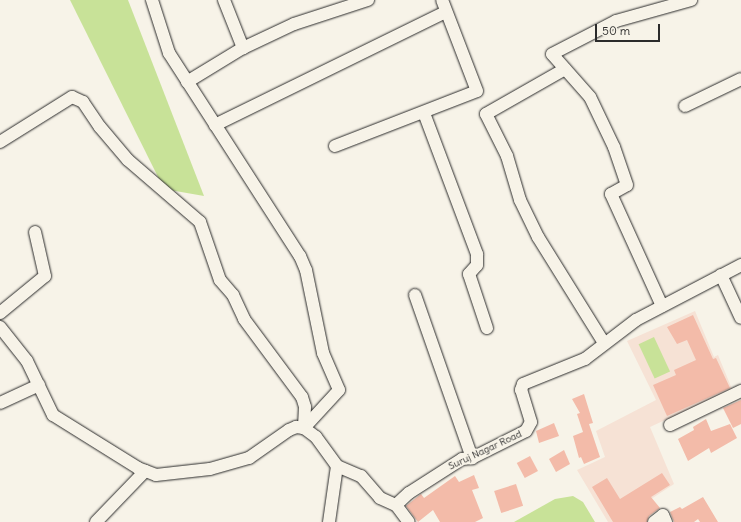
<!DOCTYPE html>
<html>
<head>
<meta charset="utf-8">
<style>
  body { margin:0 }
  #map { position:relative; width:741px; height:522px; overflow:hidden; background:#f7f3e8; font-family:Delius,sans-serif }
  div>[style] { position:absolute }
  [style*='--x'] { left:calc(var(--x)*1px); top:calc(var(--y)*1px); width:calc(var(--w)*1px); rotate:calc(var(--a)*1deg) }
  .built>* { inset:0; background:#f6e2d5 }
  .green>* { inset:0; background:#c8e298; transform-origin:0 0 }
  .building>* { inset:0; background:#f3bba9; transform-origin:0 0 }
  .roads { filter:drop-shadow(0 0 1px #2b2b2b) drop-shadow(0 0 1px #2b2b2b) }
  .minor>* { height:12px; margin:-6px; padding:0 6px; transform-origin:6px; border-radius:6px; background:#f7f3e8 }
  span { translate:-50% -50%; white-space:nowrap; text-align:center; line-height:1.15; -webkit-text-stroke:3.5px #f7f3e8; paint-order:stroke }
  .street-label { font-size:10px; color:#2b2b2b }
  .scale { position:absolute; left:595px; top:24px; width:65px; height:18px; box-sizing:border-box; border:2px solid #2b2b2b; border-top:0; padding-left:5px; font-size:12px; line-height:14px; white-space:nowrap; color:#2b2b2b; -webkit-text-stroke:3px #f7f3e8; paint-order:stroke }
</style>
</head>
<body>
<div id="map">
  <div class="built">
    <div style="clip-path:polygon(695px 311px,714px 357px,718px 355px,732px 389px,650px 427px,674px 484px,616px 522px,608px 522px,577px 470px,605px 457px,596px 431px,656px 400px,627px 341px)"></div>
  </div>
  <div class="green">
    <div style="clip-path:polygon(70px 0,128px 0,204px 196px,164px 189px)"></div>
    <div style="left:654px;top:337px;width:38px;height:17px;rotate:65deg"></div>
    <div style="clip-path:polygon(573px 496px,583px 502px,595px 522px,514px 522px,555px 499px)"></div>
  </div>
  <div class="building">
    <div style="clip-path:polygon(693px 315px,713px 359px,716px 358px,730px 388px,667px 416px,653px 385px,676px 375px,674px 370px,696px 360px,687px 340px,677px 344px,667px 327px)"></div>
    <div style="clip-path:polygon(584px 394px,593px 423px,589px 424px,600px 457px,584px 464px,581px 457px,579px 458px,573px 436px,583px 432px,577px 414px,580px 413px,572px 399px)"></div>
    <div style="clip-path:polygon(741px 400px,741px 424px,733px 428px,723px 408px)"></div>
    <div style="clip-path:polygon(706px 419px,711px 431px,730px 424px,737px 438px,711px 453px,709px 448px,688px 461px,678px 439px,694px 430px,693px 427px)"></div>
    <div style="clip-path:polygon(554px 423px,559px 436px,539px 443px,536px 431px)"></div>
    <div style="clip-path:polygon(564px 450px,570px 464px,556px 472px,549px 459px)"></div>
    <div style="left:530px;top:456px;width:17px;height:15px;rotate:62deg"></div>
    <div style="clip-path:polygon(662px 473px,670px 485px,651px 497px,660px 508px,649px 516px,647px 522px,613px 522px,592px 487px,607px 478px,620px 499px)"></div>
    <div style="clip-path:polygon(474px 475px,479px 488px,472px 490px,483px 518px,475px 522px,440px 522px,433px 510px,418px 522px,406px 506px,421px 494px,424px 498px,455px 476px,459px 482px)"></div>
    <div style="left:516px;top:484px;width:23px;height:23px;rotate:72deg"></div>
    <div style="clip-path:polygon(703px 497px,718px 522px,700px 522px,698px 519px,694px 522px,674px 522px,670px 512px,680px 507px,682px 509px)"></div>
  </div>
  <div class="roads">
    <div class="minor">
      <div style="--x:152;--y:0;--w:56;--a:72.2"></div>
      <div style="--x:169;--y:53;--w:242;--a:57.2"></div>
      <div style="--x:300;--y:256;--w:15;--a:67"></div>
      <div style="--x:306;--y:270;--w:85;--a:78.4"></div>
      <div style="--x:323;--y:353;--w:40;--a:66.6"></div>
      <div style="--x:339;--y:390;--w:52;--a:132.6"></div>
      <div style="--x:224;--y:0;--w:52;--a:68.4"></div>
      <div style="--x:565;--y:69;--w:91;--a:150.3"></div>
      <div style="--x:486;--y:114;--w:47;--a:63.4"></div>
      <div style="--x:507;--y:156;--w:46;--a:73.5"></div>
      <div style="--x:520;--y:200;--w:41;--a:64.1"></div>
      <div style="--x:538;--y:237;--w:125;--a:58.1"></div>
      <div style="--x:187;--y:82;--w:66;--a:-31.3"></div>
      <div style="--x:243;--y:48;--w:56;--a:-25.2"></div>
      <div style="--x:294;--y:24;--w:78;--a:-18"></div>
      <div style="--x:685;--y:106;--w:62;--a:-25.7"></div>
      <div style="--x:424;--y:113;--w:151;--a:69.4"></div>
      <div style="--x:477;--y:254;--w:11;--a:90"></div>
      <div style="--x:477;--y:265;--w:12;--a:132"></div>
      <div style="--x:469;--y:274;--w:57;--a:71.6"></div>
      <div style="--x:215;--y:125;--w:257;--a:-26.1"></div>
      <div style="--x:0;--y:142;--w:85;--a:-32"></div>
      <div style="--x:72;--y:97;--w:12;--a:24"></div>
      <div style="--x:83;--y:102;--w:30;--a:56"></div>
      <div style="--x:100;--y:127;--w:43;--a:49.7"></div>
      <div style="--x:128;--y:160;--w:95;--a:40.7"></div>
      <div style="--x:200;--y:222;--w:61;--a:71"></div>
      <div style="--x:220;--y:280;--w:20;--a:49"></div>
      <div style="--x:233;--y:295;--w:26;--a:65"></div>
      <div style="--x:244;--y:319;--w:97;--a:53.4"></div>
      <div style="--x:302;--y:397;--w:10;--a:73"></div>
      <div style="--x:305;--y:407;--w:21;--a:93"></div>
      <div style="--x:335;--y:146;--w:152;--a:-21.2"></div>
      <div style="--x:477;--y:91;--w:97;--a:-111"></div>
      <div style="--x:721;--y:275;--w:47;--a:65.1"></div>
      <div style="--x:415;--y:295;--w:173;--a:70.7"></div>
      <div style="--x:662;--y:306;--w:123;--a:-114.5"></div>
      <div style="--x:611;--y:194;--w:18;--a:-29"></div>
      <div style="--x:627;--y:185;--w:40;--a:-108.9"></div>
      <div style="--x:614;--y:147;--w:55;--a:-115.6"></div>
      <div style="--x:590;--y:97;--w:57;--a:-131.5"></div>
      <div style="--x:552;--y:54;--w:72;--a:-27.3"></div>
      <div style="--x:616;--y:21;--w:78;--a:-15.6"></div>
      <div style="--x:0;--y:313;--w:58;--a:-39.4"></div>
      <div style="--x:45;--y:276;--w:45;--a:-102.8"></div>
      <div style="--x:0;--y:327;--w:43;--a:51.5"></div>
      <div style="--x:27;--y:361;--w:60;--a:64.3"></div>
      <div style="--x:53;--y:415;--w:100;--a:31.9"></div>
      <div style="--x:138;--y:468;--w:19;--a:21"></div>
      <div style="--x:156;--y:475;--w:54;--a:-6.3"></div>
      <div style="--x:210;--y:469;--w:41;--a:-15.8"></div>
      <div style="--x:249;--y:458;--w:49;--a:-35"></div>
      <div style="--x:289;--y:430;--w:8;--a:-23"></div>
      <div style="--x:296;--y:427;--w:8;--a:7"></div>
      <div style="--x:304;--y:428;--w:15;--a:37"></div>
      <div style="--x:316;--y:437;--w:36;--a:54"></div>
      <div style="--x:337;--y:466;--w:57;--a:98.1"></div>
      <div style="--x:0;--y:403;--w:43;--a:-24.8"></div>
      <div style="--x:670;--y:425;--w:79;--a:-25.6"></div>
      <div style="--x:337;--y:466;--w:26;--a:23"></div>
      <div style="--x:361;--y:476;--w:29;--a:49"></div>
      <div style="--x:380;--y:498;--w:17;--a:24"></div>
      <div style="--x:396;--y:505;--w:21;--a:53"></div>
      <div style="--x:396;--y:505;--w:18;--a:-43"></div>
      <div style="--x:409;--y:493;--w:63;--a:-32.7"></div>
      <div style="--x:462;--y:459;--w:10;--a:-6"></div>
      <div style="--x:472;--y:458;--w:60;--a:-26.6"></div>
      <div style="--x:526;--y:431;--w:10;--a:-61"></div>
      <div style="--x:531;--y:422;--w:34;--a:-107"></div>
      <div style="--x:521;--y:390;--w:6;--a:-72"></div>
      <div style="--x:523;--y:384;--w:67;--a:-22"></div>
      <div style="--x:585;--y:359;--w:64;--a:-37.4"></div>
      <div style="--x:636;--y:320;--w:119;--a:-27.6"></div>
      <div style="--x:96;--y:522;--w:71;--a:-46.1"></div>
      <div style="--x:654;--y:522;--w:11;--a:-38"></div>
      <div style="--x:663;--y:515;--w:8;--a:67"></div>
    </div>
  </div>
  <div class="street-label">
    <span style="left:485px;top:450px;rotate:-25deg">Suruj Nagar Road</span>
  </div>
  <div class="scale">50 m</div>
</div>
</body>
</html>
